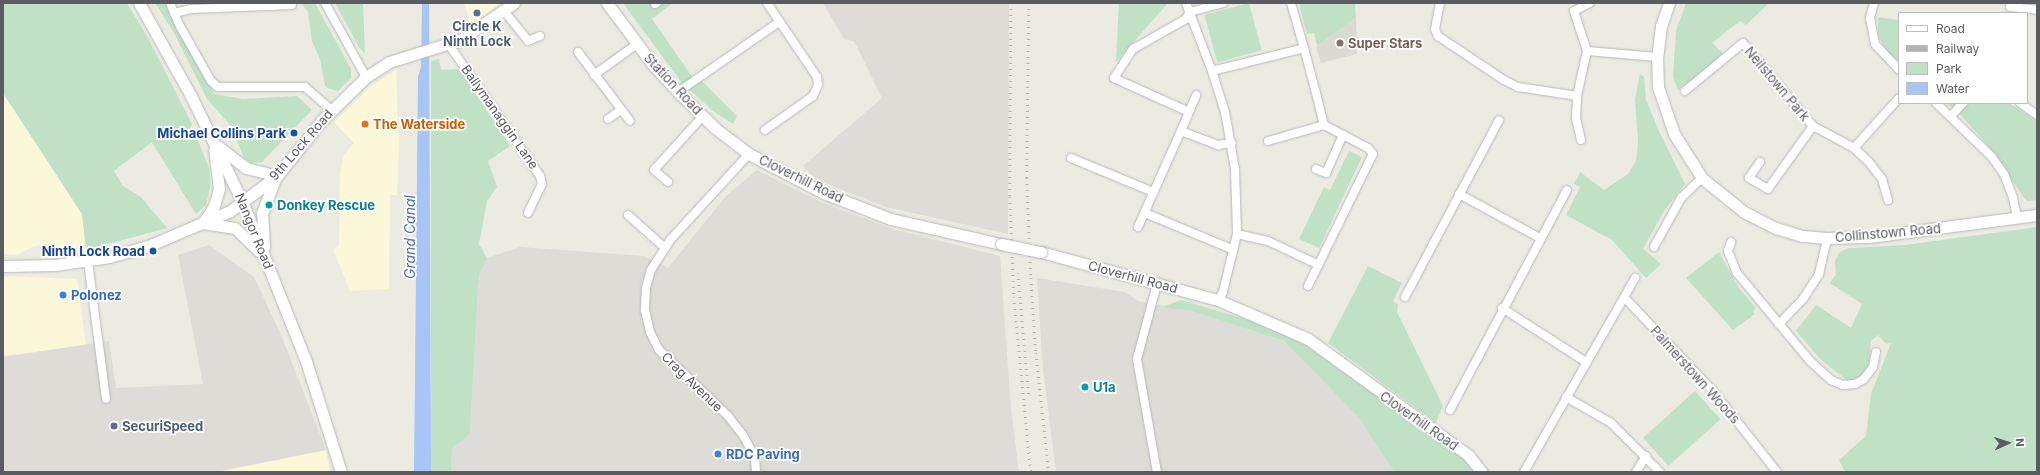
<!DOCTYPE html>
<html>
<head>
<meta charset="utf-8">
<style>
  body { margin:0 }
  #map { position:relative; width:2040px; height:475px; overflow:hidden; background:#ebebe2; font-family:Inter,sans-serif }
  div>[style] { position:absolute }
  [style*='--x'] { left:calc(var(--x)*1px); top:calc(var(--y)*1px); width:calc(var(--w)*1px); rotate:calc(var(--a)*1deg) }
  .commercial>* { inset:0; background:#faf8d8 }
  .industrial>* { inset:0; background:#dddcd6 }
  .education>* { inset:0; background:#dbdad0 }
  .green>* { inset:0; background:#c0e1c6; transform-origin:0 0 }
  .water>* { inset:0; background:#a7c5f6 }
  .roads { filter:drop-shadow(0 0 1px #b7b8bd) drop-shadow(0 0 1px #b7b8bd) }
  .street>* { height:8px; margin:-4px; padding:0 4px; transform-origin:4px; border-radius:4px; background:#fff }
  .secondary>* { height:11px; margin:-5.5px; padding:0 5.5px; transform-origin:5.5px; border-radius:5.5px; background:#fff }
  .rail>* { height:2.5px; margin-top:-1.25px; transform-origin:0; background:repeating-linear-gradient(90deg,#b2b3b3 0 1px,transparent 0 6px) }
  .bridges { filter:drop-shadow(0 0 1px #b7b9bf) drop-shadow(0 0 1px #b7b9bf) }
  .secondary-bridge>* { height:11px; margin:-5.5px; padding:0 5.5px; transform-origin:5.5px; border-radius:5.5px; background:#fff }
  .dots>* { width:11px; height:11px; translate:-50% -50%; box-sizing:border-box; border:2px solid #fff; border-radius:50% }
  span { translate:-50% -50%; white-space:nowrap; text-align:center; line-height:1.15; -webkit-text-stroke:3.5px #fff; paint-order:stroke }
  .service-label { font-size:13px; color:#4e5e75; font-weight:700 }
  .left { translate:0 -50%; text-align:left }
  .education-label { font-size:13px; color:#785e54; font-weight:700 }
  .street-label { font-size:13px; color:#5a5c61 }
  .food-label { font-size:13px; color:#c56008; font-weight:700 }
  .transit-label { font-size:13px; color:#164399; font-weight:700 }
  .right { translate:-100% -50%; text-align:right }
  .culture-label { font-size:13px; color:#0d838f; font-weight:700 }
  .shop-label { font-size:13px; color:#366cbe; font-weight:700 }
  .water-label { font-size:14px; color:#4d6db6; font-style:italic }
  .frame { position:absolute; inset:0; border:4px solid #5a5c61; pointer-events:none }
  .legend { position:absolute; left:1898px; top:12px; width:130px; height:92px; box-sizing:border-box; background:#fff; border:1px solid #bdbec0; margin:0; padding:5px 7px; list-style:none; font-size:12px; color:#5a5c61 }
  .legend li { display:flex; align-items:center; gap:8px; height:20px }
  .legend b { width:20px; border:1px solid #bdbec0 }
  .north { position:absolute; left:1988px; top:423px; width:40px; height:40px; -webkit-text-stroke:3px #fff; paint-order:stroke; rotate:87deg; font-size:11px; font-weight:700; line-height:16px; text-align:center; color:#5a5c61 }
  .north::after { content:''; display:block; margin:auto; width:14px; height:18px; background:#5a5c61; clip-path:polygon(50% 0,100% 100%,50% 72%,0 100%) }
</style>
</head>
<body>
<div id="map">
  <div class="commercial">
    <div style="clip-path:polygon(464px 3px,501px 3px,468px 28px,469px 18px)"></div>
    <div style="clip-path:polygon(396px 70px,399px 146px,397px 195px,390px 195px,389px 289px,350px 291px,333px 250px,339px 245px,340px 173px,343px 156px,354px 143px,334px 122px,370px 87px)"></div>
    <div style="clip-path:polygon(3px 93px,82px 214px,86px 250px,52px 255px,43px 245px,34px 246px,17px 255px,3px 254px)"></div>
    <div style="clip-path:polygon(3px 276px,77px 279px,86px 346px,3px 356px)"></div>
    <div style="clip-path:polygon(326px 450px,330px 472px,216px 472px)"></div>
  </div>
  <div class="industrial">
    <div style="clip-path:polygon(823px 3px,1009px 3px,1008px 234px,886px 207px,817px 180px,803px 166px,882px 98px,854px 41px,844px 39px)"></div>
    <div style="clip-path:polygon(757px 170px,824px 203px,893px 229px,1000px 256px,1011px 409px,1019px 472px,451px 472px,452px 449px,470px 434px,478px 288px,480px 273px,487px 258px,520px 247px,644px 256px,668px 268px,726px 196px)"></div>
    <div style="clip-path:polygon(209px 245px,254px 277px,282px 337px,326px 450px,216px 472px,3px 472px,3px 357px,109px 341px,116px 388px,203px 384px,178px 255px)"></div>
    <div style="clip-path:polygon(1037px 278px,1125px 292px,1138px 301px,1192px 311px,1284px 341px,1360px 419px,1394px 472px,1056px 472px,1043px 369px)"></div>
  </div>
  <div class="education">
    <div style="clip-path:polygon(1356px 18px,1357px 54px,1321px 63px,1316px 47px)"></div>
  </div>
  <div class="green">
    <div style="clip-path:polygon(3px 3px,127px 3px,147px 36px,192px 124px,190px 128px,194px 138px,197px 138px,209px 168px,210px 188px,206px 205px,196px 214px,152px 142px,114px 171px,123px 186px,141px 197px,167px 228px,86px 250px,82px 214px,3px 93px)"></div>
    <div style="clip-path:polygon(155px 3px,168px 3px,214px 94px,243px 99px,297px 96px,312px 110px,262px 162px,251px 163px,244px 158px,231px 126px,207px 99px,174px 33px)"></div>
    <div style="clip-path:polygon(301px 3px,315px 3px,351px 69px,351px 78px,338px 91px,327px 88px,325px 85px,320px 59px,312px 41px,308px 12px)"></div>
    <div style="clip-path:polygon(335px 3px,363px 3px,365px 54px,359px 47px)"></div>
    <div style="clip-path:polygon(623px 3px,673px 3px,652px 19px,691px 75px,704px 83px,737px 116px,733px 124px,713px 111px,682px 83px)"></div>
    <div style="clip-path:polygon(1119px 3px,1168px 3px,1116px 62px)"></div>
    <div style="left:1249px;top:3px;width:49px;height:46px;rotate:75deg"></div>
    <div style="clip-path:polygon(1299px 3px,1355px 3px,1356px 18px,1317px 46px,1314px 33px,1307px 34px)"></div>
    <div style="clip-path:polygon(1686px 3px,1769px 3px,1746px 25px,1740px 21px,1712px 43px,1724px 54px,1678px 90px,1673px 77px,1676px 31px)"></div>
    <div style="clip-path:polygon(1878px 17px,1899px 20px,1899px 62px,1885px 49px,1878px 34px)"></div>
    <div style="clip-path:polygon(439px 59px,441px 70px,459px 69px,510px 146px,488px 161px,497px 187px,487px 201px,479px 244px,487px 258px,480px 273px,478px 288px,470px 434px,452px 449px,451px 472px,431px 472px,431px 61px)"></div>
    <div style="clip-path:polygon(1640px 74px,1644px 77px,1646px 100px,1659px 131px,1685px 184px,1664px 211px,1643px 249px,1661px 264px,1646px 278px,1612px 240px,1566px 215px,1580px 187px,1574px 184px,1580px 172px,1604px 190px,1628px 174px,1636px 161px,1638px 142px,1635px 99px)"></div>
    <div style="clip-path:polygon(1946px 103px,2009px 103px,2037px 121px,2037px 200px,2028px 201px,2024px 198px,1992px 150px,1956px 110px)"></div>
    <div style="clip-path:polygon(1349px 151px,1362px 157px,1319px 248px,1299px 239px,1324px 187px,1330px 190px)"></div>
    <div style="clip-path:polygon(2037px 227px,2037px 472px,1845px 472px,1839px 460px,1866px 436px,1871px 394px,1891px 343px,1886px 344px,1878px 335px,1871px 341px,1869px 366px,1856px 381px,1848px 381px,1821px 360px,1796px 331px,1816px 305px,1851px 328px,1862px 304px,1830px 283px,1836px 274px,1835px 261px,1840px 252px,1849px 248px,1905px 245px)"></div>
    <div style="clip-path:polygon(1719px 252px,1738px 287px,1756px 308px,1753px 311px,1755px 314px,1733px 330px,1686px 278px)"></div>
    <div style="clip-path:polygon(1368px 266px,1402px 283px,1393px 301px,1398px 305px,1397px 312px,1443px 406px,1436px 423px,1328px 343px)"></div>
    <div style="clip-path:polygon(1181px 300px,1262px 324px,1307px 346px,1464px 460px,1474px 472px,1394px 472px,1360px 419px,1284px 341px,1192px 311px,1162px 307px)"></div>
    <div style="left:1695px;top:391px;width:38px;height:70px;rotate:48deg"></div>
  </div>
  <div class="water">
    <div style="clip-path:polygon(422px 3px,429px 3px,431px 472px,414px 472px,418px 77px,421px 66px)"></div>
  </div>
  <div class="roads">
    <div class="street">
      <div style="--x:170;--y:3;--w:25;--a:67"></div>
      <div style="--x:180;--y:26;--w:63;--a:60.6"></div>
      <div style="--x:211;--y:81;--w:9;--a:41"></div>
      <div style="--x:218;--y:87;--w:87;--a:0"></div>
      <div style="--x:305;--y:87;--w:35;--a:41"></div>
      <div style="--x:325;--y:3;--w:85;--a:61"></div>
      <div style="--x:1186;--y:3;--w:73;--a:69.1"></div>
      <div style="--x:1212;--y:71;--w:43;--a:72.4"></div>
      <div style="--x:1225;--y:112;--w:58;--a:80"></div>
      <div style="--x:1235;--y:169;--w:65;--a:88.2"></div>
      <div style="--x:1237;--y:234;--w:60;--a:103.6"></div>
      <div style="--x:1223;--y:292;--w:9;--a:122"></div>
      <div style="--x:1440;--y:3;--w:26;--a:101"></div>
      <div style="--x:1435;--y:29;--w:8;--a:67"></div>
      <div style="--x:1438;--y:36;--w:79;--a:33.7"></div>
      <div style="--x:1504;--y:80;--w:16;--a:27"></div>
      <div style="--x:1518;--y:87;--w:60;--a:8.7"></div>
      <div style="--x:1874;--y:3;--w:16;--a:105"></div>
      <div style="--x:1870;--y:18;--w:26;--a:79"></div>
      <div style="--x:1875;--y:44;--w:35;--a:47"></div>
      <div style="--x:655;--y:4;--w:2;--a:-27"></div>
      <div style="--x:2010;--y:7;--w:27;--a:6"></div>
      <div style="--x:504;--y:11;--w:38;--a:51"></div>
      <div style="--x:528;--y:41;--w:13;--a:-23"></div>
      <div style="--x:174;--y:13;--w:17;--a:-13"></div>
      <div style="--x:191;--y:9;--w:101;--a:-2.3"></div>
      <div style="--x:449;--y:45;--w:160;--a:55.2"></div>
      <div style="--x:540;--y:176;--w:8;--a:76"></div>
      <div style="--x:542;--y:184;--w:32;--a:116"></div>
      <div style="--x:1304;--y:48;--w:47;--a:75.1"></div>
      <div style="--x:1587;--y:51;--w:70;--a:4.9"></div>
      <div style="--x:578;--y:52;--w:86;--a:53"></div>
      <div style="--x:1212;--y:71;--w:95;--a:-14"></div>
      <div style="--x:1304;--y:48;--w:47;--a:-106.1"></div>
      <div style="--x:594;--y:75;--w:53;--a:-35.8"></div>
      <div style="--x:1685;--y:91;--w:75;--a:-39.6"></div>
      <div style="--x:1743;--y:43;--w:109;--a:49.9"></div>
      <div style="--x:1813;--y:126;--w:47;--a:28.2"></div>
      <div style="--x:1854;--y:148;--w:19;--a:43"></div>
      <div style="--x:1868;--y:161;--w:23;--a:52"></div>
      <div style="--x:1882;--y:179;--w:22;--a:74"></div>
      <div style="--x:678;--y:92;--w:123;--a:-34.7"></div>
      <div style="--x:1936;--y:103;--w:78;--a:44"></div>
      <div style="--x:1992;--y:157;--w:21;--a:55"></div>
      <div style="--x:2004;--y:174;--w:26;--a:69"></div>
      <div style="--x:2013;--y:198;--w:19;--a:78"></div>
      <div style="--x:2020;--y:103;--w:21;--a:35"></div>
      <div style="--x:1187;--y:111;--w:80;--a:-155.7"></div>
      <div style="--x:1114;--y:78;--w:35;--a:-57"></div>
      <div style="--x:1133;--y:49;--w:61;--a:-29.5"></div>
      <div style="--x:1186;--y:19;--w:8;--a:-60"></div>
      <div style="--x:1190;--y:12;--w:34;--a:-15"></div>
      <div style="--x:1951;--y:116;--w:18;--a:-47"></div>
      <div style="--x:608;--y:119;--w:16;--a:-35"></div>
      <div style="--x:765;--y:130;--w:59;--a:-35.3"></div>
      <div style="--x:813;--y:96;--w:12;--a:-66"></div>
      <div style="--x:818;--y:85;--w:8;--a:-97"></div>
      <div style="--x:817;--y:77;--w:89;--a:-124"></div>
      <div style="--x:1181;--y:131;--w:39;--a:-67"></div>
      <div style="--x:1581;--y:140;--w:23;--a:-103"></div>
      <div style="--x:1576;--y:118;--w:22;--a:-87"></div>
      <div style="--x:1577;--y:96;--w:46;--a:-77.5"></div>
      <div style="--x:1587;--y:51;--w:42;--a:-108"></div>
      <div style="--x:1574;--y:11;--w:18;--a:-27"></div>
      <div style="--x:1268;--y:141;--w:58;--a:-15.9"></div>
      <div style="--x:1324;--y:125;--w:30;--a:-104"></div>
      <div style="--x:1854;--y:148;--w:67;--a:-48"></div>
      <div style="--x:749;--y:154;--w:115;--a:132.5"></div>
      <div style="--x:671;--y:239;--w:37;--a:123"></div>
      <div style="--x:651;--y:270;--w:19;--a:106"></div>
      <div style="--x:646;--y:288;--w:22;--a:93"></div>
      <div style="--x:645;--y:310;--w:23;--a:77"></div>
      <div style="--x:650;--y:332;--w:20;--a:63"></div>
      <div style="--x:659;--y:350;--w:95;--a:43.7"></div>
      <div style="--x:728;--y:416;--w:24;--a:52"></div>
      <div style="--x:743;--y:435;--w:26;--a:62"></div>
      <div style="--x:755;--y:458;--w:14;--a:86"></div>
      <div style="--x:1071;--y:158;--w:89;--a:22.5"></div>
      <div style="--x:1760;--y:162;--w:19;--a:125"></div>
      <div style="--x:1749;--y:178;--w:22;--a:30"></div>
      <div style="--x:1768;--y:189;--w:77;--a:-54.5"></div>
      <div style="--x:1316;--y:169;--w:11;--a:22"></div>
      <div style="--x:1326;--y:173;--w:42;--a:-65.9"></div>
      <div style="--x:668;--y:182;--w:18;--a:-139"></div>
      <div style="--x:654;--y:170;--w:73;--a:-47.8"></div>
      <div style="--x:1459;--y:194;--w:92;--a:28.5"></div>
      <div style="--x:1145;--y:213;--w:96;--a:22.6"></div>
      <div style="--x:628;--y:215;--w:50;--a:41.7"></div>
      <div style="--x:1138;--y:227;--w:105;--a:-65.9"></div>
      <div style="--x:1181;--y:131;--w:40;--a:21"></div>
      <div style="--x:1218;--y:145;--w:14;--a:-8"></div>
      <div style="--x:1237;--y:234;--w:32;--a:13"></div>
      <div style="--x:1268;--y:241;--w:56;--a:25.2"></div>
      <div style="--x:1731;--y:242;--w:9;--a:108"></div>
      <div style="--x:1728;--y:251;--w:24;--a:68"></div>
      <div style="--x:1737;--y:273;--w:116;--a:50.3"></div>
      <div style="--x:1811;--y:362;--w:27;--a:42"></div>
      <div style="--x:1831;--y:380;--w:13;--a:23"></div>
      <div style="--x:1843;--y:385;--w:12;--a:-5"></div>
      <div style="--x:1855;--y:384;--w:10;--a:-29"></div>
      <div style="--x:1864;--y:379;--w:15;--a:-53"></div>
      <div style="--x:1873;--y:367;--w:15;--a:-79"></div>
      <div style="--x:1654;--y:247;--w:56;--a:-61.1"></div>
      <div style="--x:1681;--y:198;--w:29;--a:-44"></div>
      <div style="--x:88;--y:262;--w:138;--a:82.5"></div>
      <div style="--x:1157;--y:284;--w:78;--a:104.9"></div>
      <div style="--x:1137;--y:359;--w:115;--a:80"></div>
      <div style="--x:1308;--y:286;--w:147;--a:-63.8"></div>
      <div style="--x:1373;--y:154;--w:8;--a:-130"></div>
      <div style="--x:1368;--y:148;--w:50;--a:-152.4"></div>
      <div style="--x:1405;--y:297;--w:200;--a:-62"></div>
      <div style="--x:1625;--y:298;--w:128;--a:46.6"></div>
      <div style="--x:1713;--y:391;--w:103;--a:51.7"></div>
      <div style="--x:1502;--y:308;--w:100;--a:32.7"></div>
      <div style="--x:1779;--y:324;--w:35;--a:-46"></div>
      <div style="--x:1803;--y:299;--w:30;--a:-57"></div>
      <div style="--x:1819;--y:274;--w:37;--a:-77"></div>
      <div style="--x:1566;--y:397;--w:52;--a:30"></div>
      <div style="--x:1611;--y:423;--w:69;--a:45"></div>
      <div style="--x:1450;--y:410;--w:249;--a:-62"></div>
      <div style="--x:1524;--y:472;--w:224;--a:-60.2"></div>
      <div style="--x:1636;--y:472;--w:19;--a:-58"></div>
    </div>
    <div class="secondary">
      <div style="--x:139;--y:3;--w:107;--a:60.8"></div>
      <div style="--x:191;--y:96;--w:119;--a:64.1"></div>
      <div style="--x:243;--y:203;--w:170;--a:68.3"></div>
      <div style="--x:306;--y:361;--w:116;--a:72.5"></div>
      <div style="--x:607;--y:3;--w:77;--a:53.4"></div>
      <div style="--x:653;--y:65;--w:37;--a:47"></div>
      <div style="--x:678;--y:92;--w:52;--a:44.2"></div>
      <div style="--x:715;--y:128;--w:43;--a:37.4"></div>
      <div style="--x:749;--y:154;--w:85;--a:27.5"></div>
      <div style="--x:824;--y:193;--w:72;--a:21.2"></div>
      <div style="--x:891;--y:219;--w:113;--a:12.8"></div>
      <div style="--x:1669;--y:3;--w:24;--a:109"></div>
      <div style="--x:1661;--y:26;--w:31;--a:97"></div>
      <div style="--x:1657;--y:57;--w:30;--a:88"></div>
      <div style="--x:1658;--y:87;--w:50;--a:71.2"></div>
      <div style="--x:1674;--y:134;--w:52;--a:57.5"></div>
      <div style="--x:1702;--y:178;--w:54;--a:39"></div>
      <div style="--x:1744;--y:212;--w:36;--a:27"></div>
      <div style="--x:1776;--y:228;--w:28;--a:17"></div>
      <div style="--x:1803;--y:236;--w:24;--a:5"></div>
      <div style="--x:1827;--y:238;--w:42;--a:-1.4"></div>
      <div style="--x:1869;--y:237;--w:169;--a:-7.5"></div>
      <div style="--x:219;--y:147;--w:34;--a:38"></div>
      <div style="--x:246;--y:168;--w:32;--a:14"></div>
      <div style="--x:203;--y:223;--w:20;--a:-57"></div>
      <div style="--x:214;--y:206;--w:18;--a:-74"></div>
      <div style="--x:219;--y:189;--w:39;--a:-97"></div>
      <div style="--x:203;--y:223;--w:32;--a:9"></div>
      <div style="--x:235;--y:228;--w:35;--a:44"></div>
      <div style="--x:264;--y:247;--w:34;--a:-93"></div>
      <div style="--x:262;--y:213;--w:36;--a:-69"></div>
      <div style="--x:1041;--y:252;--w:183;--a:15.2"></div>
      <div style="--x:1218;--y:300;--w:98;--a:23.4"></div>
      <div style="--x:1308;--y:339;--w:198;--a:35.9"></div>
      <div style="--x:1468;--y:455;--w:22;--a:51"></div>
      <div style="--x:3;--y:266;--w:52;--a:-1.1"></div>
      <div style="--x:55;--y:265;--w:55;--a:-8.4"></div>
      <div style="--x:109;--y:257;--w:41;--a:-15.8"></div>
      <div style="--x:148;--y:246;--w:89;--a:-23.1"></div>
      <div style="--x:230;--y:211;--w:59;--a:-36.7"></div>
      <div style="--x:277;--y:176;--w:70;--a:-51.3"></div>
      <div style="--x:321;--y:121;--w:63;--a:-44.4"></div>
      <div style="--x:366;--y:77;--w:27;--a:-33"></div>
      <div style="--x:389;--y:62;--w:74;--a:-17.2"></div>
      <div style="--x:460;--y:40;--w:65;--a:-34.4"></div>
    </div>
  </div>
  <div class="rail">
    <div style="--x:1011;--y:3;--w:194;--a:90.3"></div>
    <div style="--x:1010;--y:197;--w:100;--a:87.7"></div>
    <div style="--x:1014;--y:297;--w:176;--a:84.5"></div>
    <div style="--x:1029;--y:3;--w:175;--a:90.7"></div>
    <div style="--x:1027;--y:178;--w:100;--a:87.7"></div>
    <div style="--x:1031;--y:278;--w:75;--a:86.2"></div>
    <div style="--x:1036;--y:353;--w:120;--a:83.8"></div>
    <div style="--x:1018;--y:273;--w:123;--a:84.9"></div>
  </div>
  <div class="bridges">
    <div class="secondary-bridge">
      <div style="--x:1001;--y:244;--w:41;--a:11.3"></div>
    </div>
  </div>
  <div class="dots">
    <div style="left:477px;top:13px;background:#5c6f8a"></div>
    <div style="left:1340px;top:43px;background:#8d6e63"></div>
    <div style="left:365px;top:124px;background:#e8710a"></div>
    <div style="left:294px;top:133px;background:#1a4fb4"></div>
    <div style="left:269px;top:205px;background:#0f9aa8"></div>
    <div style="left:153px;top:251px;background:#1a4fb4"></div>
    <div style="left:63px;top:295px;background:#3f7fe0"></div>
    <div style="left:1085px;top:387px;background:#0f9aa8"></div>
    <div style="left:114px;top:426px;background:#5c6f8a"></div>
    <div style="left:718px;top:454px;background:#3f7fe0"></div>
  </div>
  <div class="service-label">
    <span style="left:477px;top:34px">Circle K<br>Ninth Lock</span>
    <span class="left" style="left:122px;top:426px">SecuriSpeed</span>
  </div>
  <div class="education-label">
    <span class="left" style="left:1348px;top:43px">Super Stars</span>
  </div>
  <div class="street-label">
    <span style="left:673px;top:84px;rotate:47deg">Station Road</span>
    <span style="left:1777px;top:84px;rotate:50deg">Neilstown Park</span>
    <span style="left:500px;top:117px;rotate:55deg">Ballymanaggin Lane</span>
    <span style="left:301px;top:145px;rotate:-49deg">9th Lock Road</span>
    <span style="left:801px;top:179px;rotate:26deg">Cloverhill Road</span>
    <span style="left:254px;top:231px;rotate:68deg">Nangor Road</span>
    <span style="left:1888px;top:233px;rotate:-5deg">Collinstown Road</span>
    <span style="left:1133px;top:277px;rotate:15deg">Cloverhill Road</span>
    <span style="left:1695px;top:375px;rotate:48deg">Palmerstown Woods</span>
    <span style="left:692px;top:382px;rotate:44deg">Crag Avenue</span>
    <span style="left:1419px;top:421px;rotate:35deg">Cloverhill Road</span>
  </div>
  <div class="food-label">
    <span class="left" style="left:373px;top:124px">The Waterside</span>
  </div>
  <div class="transit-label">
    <span class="right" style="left:286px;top:133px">Michael Collins Park</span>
    <span class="right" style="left:145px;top:251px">Ninth Lock Road</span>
  </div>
  <div class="culture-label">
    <span class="left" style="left:277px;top:205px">Donkey Rescue</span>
    <span class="left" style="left:1093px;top:387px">U1a</span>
  </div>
  <div class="shop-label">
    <span class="left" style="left:71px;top:295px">Polonez</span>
    <span class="left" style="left:726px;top:454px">RDC Paving</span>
  </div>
  <div class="water-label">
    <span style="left:410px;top:237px;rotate:-90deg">Grand Canal</span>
  </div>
  <div class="frame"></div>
  <ul class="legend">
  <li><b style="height:5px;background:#fff"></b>Road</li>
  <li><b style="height:5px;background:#b2b3b3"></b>Railway</li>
  <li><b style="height:11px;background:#c0e1c6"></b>Park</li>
  <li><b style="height:11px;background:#a7c5f6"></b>Water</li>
  </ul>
  <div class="north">N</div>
</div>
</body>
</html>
